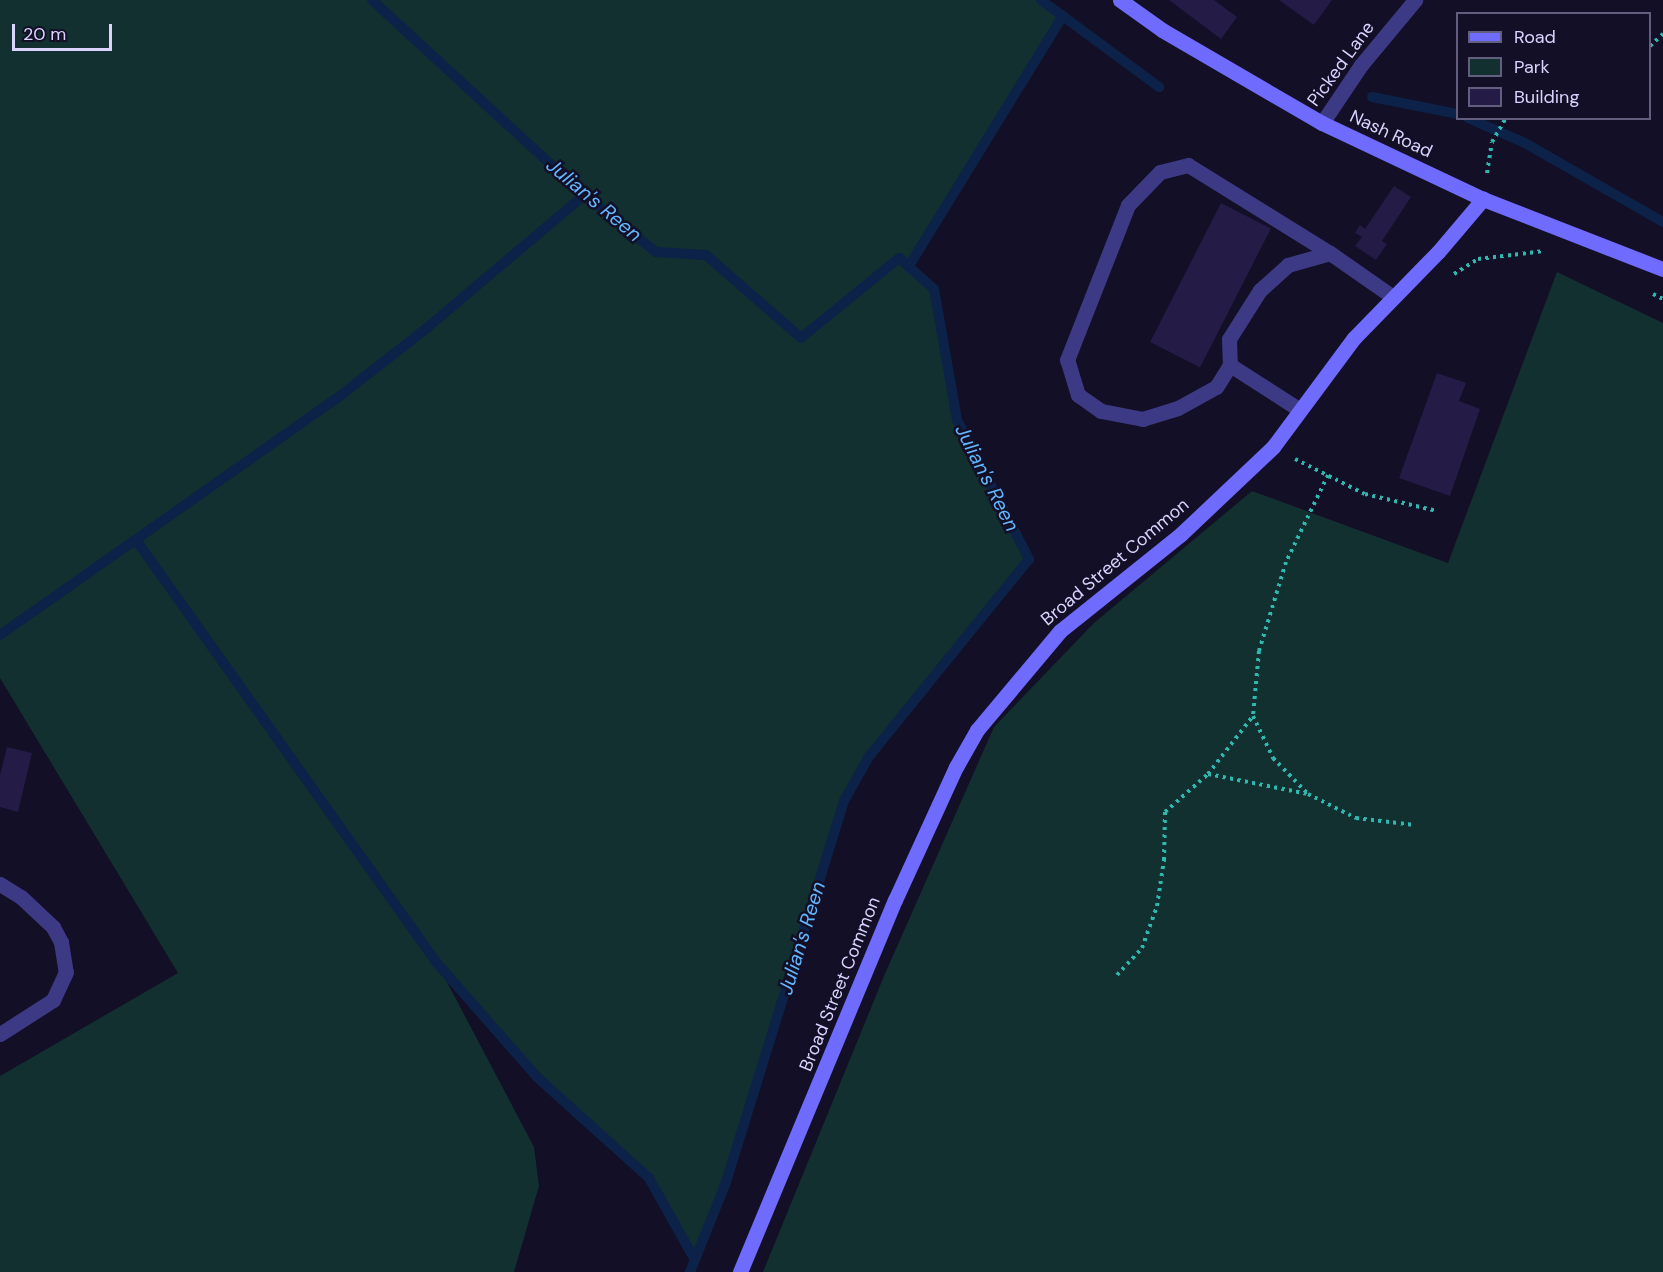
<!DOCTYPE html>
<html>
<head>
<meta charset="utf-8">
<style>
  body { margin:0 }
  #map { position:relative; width:1663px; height:1272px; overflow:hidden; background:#130f26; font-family:"DM Sans",sans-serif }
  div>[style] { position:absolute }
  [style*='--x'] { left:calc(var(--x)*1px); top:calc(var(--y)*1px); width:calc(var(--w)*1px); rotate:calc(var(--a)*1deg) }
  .green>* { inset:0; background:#12302f }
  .stream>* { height:10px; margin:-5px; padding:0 5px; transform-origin:5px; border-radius:5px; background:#0c2248 }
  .building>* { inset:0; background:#241b47; transform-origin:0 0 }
  .path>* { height:4px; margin-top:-2px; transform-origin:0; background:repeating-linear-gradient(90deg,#2fb8b0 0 3px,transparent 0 7.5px) }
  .lane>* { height:15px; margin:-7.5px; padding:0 7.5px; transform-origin:7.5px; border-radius:7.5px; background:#3d3a85 }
  .street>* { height:15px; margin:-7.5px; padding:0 7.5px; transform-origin:7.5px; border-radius:7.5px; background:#3d3a85 }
  .secondary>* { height:15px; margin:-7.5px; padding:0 7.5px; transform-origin:7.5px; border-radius:7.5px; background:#6f6bff }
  span { translate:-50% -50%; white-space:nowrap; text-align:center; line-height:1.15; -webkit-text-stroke:5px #130f26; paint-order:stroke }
  .street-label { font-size:18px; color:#d9d4ff }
  .water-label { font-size:20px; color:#62b6ff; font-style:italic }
  .legend { position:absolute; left:1456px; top:12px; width:195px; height:108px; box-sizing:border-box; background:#130f26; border:2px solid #625e7d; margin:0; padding:8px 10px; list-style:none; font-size:18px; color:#d9d4ff }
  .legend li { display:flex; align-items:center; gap:12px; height:30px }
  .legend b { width:30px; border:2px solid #625e7d }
  .scale { position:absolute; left:12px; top:24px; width:100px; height:27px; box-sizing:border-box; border:3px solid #d9d4ff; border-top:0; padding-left:8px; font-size:18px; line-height:21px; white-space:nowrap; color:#d9d4ff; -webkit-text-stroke:4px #130f26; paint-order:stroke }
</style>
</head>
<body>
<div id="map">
  <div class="green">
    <div style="clip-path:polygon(0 0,1041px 0,1063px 16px,909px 266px,934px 289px,957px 420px,1029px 559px,868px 758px,844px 801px,725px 1185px,695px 1260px,648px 1178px,538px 1078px,438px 965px,534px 1147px,539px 1186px,514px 1272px,0 1272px,0 1076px,178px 973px,0 678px)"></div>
    <div style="clip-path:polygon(1557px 272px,1663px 323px,1663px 1272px,763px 1272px,884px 976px,994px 727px,1094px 623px,1252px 491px,1448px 563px)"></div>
  </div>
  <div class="stream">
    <div style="--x:372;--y:0;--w:288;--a:42.6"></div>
    <div style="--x:584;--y:195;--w:92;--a:38.4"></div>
    <div style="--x:656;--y:252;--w:50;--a:3.4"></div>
    <div style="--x:706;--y:255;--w:126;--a:41.1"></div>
    <div style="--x:801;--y:338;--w:127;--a:-39.2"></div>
    <div style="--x:899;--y:258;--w:47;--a:41.5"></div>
    <div style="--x:934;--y:289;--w:133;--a:80"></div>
    <div style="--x:957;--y:420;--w:157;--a:62.6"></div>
    <div style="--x:1029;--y:559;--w:256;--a:129"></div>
    <div style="--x:868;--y:758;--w:49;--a:119.2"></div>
    <div style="--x:844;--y:801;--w:402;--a:107.2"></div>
    <div style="--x:725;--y:1185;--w:94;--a:111.9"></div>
    <div style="--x:1041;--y:0;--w:147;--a:36.4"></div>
    <div style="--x:1372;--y:97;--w:88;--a:11.2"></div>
    <div style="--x:1468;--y:118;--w:62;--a:23.7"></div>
    <div style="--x:1525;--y:143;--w:159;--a:29.8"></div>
    <div style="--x:909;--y:266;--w:294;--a:-58.4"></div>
    <div style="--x:136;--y:540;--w:518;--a:54.59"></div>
    <div style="--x:436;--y:962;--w:154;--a:48.7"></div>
    <div style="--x:538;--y:1078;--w:149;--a:42"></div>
    <div style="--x:649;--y:1178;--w:94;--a:60.7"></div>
    <div style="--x:0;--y:635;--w:411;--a:-35.1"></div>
    <div style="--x:336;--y:399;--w:117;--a:-38"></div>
    <div style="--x:428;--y:327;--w:204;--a:-40.2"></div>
  </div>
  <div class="building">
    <div style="clip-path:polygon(1169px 0,1214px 0,1237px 17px,1221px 39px)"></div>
    <div style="clip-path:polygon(1279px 0,1332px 0,1314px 25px)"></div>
    <div style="clip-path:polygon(1394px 186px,1411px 197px,1382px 241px,1387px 244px,1376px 260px,1355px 246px,1362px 237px,1355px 233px,1360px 225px,1365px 229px)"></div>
    <div style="left:1221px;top:203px;width:56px;height:156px;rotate:27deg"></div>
    <div style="clip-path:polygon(1437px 373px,1466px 383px,1459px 401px,1480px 409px,1450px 496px,1399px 478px)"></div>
    <div style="clip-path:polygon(7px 747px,32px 753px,18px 812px,0 807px,0 775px)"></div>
  </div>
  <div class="path">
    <div style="--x:1650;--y:46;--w:18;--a:-43"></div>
    <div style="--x:1487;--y:173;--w:31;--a:-81"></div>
    <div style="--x:1492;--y:142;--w:28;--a:-60"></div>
    <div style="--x:1454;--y:274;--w:28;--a:-32"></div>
    <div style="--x:1478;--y:259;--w:66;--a:-6.9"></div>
    <div style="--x:1653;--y:294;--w:11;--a:27"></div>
    <div style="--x:1295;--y:459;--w:78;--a:26.6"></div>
    <div style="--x:1365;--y:494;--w:74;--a:13.3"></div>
    <div style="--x:1328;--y:475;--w:97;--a:115.8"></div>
    <div style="--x:1286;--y:562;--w:93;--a:106.9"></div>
    <div style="--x:1259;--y:651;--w:65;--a:95.3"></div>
    <div style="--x:1253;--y:716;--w:47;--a:64.5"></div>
    <div style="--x:1273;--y:758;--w:50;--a:45.8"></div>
    <div style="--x:1308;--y:794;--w:54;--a:26.6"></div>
    <div style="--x:1356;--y:818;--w:59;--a:6.8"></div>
    <div style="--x:1208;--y:774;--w:73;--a:-52.2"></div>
    <div style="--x:1117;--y:975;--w:37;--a:-47"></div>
    <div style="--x:1142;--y:948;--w:45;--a:-70.3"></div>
    <div style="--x:1157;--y:906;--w:47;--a:-81.3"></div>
    <div style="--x:1164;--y:860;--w:48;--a:-88.8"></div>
    <div style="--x:1165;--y:812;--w:57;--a:-41.5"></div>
    <div style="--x:1208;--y:774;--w:102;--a:11.3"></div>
  </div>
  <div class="lane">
    <div style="--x:1330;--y:253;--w:44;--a:164.1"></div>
    <div style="--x:1288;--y:265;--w:38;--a:138"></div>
    <div style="--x:1260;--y:290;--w:58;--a:122.3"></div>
    <div style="--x:1229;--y:339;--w:26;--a:88"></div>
    <div style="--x:1230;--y:365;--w:26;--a:122"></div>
    <div style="--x:1216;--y:387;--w:43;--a:151.1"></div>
    <div style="--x:1178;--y:408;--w:37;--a:163"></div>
    <div style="--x:1143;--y:419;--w:43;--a:-169.2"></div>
    <div style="--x:1101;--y:411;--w:28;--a:-145"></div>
    <div style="--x:1078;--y:395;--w:37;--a:-107"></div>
    <div style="--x:1067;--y:360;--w:167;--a:-68.5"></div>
    <div style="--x:1128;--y:205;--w:46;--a:-45.9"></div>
    <div style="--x:1160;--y:172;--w:29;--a:-14"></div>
    <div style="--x:1188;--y:165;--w:167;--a:31.8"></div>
    <div style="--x:1330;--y:253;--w:77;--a:34.9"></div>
    <div style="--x:1230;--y:365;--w:83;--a:32.7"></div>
    <div style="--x:0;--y:884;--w:25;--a:32"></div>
    <div style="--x:21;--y:897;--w:44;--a:43.2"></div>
    <div style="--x:53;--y:927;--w:17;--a:62"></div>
    <div style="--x:61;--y:942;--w:30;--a:81"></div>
    <div style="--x:66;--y:972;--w:31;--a:115"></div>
    <div style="--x:53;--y:1000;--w:63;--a:147.3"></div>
  </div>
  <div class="street">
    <div style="--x:1322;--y:123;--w:70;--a:-56.1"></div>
    <div style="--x:1361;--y:65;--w:85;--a:-50.3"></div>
  </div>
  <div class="secondary">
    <div style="--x:1120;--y:0;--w:52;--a:35.5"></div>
    <div style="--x:1162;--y:30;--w:185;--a:30.2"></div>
    <div style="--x:1322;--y:123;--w:178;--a:25.3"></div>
    <div style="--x:1483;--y:199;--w:193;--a:21.3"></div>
    <div style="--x:740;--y:1272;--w:403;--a:-67.4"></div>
    <div style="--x:895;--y:900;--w:146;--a:-65.4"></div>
    <div style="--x:956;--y:767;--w:43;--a:-60.4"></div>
    <div style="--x:977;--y:730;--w:129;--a:-50"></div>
    <div style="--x:1060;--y:631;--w:155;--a:-38.7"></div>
    <div style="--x:1181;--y:534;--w:127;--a:-43.4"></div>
    <div style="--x:1273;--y:447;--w:136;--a:-53.4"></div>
    <div style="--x:1354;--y:338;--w:120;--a:-45.7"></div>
    <div style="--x:1438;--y:252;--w:70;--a:-49.7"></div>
  </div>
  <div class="street-label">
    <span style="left:1341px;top:64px;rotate:-54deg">Picked Lane</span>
    <span style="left:1391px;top:134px;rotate:25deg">Nash Road</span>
    <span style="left:1115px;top:562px;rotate:-40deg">Broad Street Common</span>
    <span style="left:840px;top:984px;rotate:-68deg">Broad Street Common</span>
  </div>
  <div class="water-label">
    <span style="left:594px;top:200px;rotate:40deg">Julian's Reen</span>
    <span style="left:987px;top:478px;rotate:63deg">Julian's Reen</span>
    <span style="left:802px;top:938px;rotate:-73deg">Julian's Reen</span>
  </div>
  <ul class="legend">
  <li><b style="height:8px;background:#6f6bff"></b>Road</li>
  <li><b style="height:16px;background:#12302f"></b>Park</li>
  <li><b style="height:16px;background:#241b47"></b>Building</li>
  </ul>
  <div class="scale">20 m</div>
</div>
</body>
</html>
